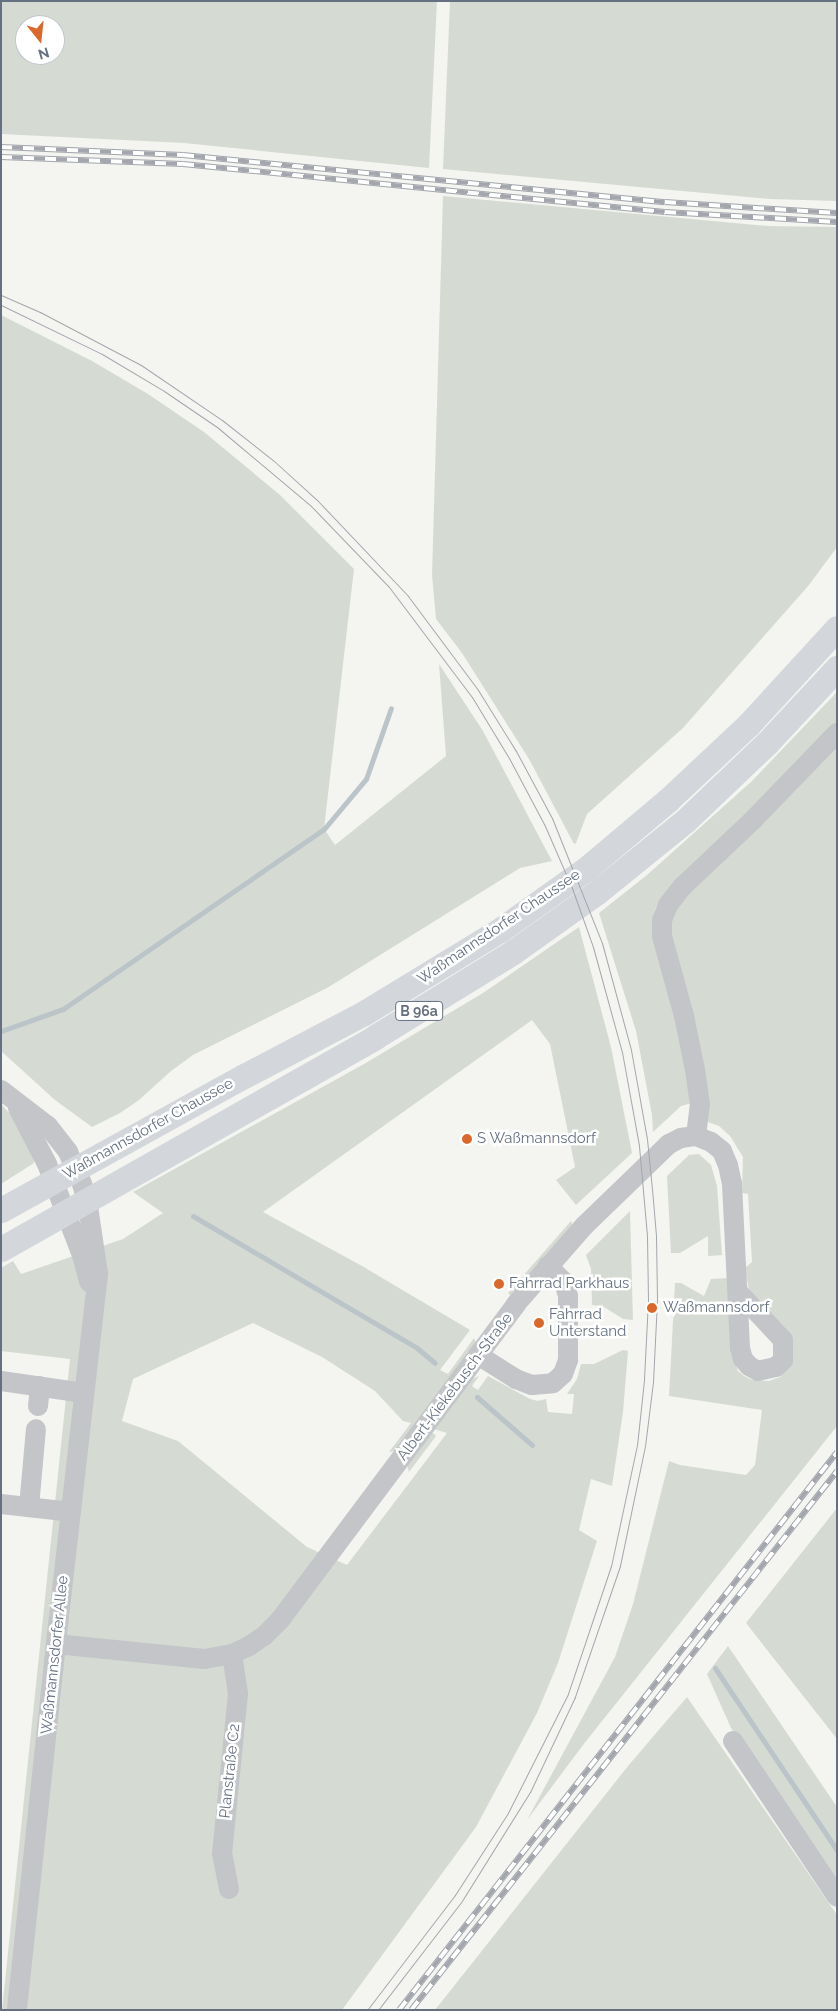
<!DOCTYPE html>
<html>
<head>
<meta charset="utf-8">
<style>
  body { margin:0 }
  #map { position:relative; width:838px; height:2011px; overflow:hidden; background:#f4f4f1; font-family:Raleway,sans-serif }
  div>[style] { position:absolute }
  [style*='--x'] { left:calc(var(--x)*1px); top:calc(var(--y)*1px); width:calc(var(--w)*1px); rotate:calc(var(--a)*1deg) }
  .green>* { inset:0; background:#d5dbd2 }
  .stream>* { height:5px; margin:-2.5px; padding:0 2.5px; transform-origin:2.5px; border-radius:2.5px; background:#bbc4c9 }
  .minor>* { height:20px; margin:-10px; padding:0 10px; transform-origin:10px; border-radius:10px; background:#c3c5c9 }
  .major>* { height:25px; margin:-12.5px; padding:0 12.5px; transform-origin:12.5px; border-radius:12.5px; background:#d3d7db }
  .tram>* { height:1px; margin:-0.5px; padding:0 0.5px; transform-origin:0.5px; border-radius:0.5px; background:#a3a7ad }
  .rail>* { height:5.5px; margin-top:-2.75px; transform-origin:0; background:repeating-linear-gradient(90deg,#fff 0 11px,#a3a7ad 0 22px); box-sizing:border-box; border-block:1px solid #a3a7ad }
  .dots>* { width:14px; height:14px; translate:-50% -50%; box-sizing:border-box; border:2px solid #fff; border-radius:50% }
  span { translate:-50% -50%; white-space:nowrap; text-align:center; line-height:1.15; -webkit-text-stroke:5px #fff; paint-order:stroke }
  .shield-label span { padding:1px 4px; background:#fff; border:1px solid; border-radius:4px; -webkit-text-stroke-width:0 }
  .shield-label { font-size:14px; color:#657181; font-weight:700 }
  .street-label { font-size:15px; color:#657181 }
  .poi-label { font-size:15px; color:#657181 }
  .left { translate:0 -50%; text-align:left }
  .frame { position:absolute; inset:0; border:2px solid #657181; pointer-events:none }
  .north { position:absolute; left:15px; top:15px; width:50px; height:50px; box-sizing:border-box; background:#fff; border:1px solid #c1c6cd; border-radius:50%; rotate:164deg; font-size:14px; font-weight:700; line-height:20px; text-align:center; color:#657181 }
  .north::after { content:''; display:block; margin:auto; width:18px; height:22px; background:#db682a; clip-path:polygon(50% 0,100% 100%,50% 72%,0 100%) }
</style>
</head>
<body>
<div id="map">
  <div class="green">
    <div style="clip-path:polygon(evenodd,1px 1px,437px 1px,429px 168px,184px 143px,1px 134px,1px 1px,25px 25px,55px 25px,55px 55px,25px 55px,25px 25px)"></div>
    <div style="clip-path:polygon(450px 1px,837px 1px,837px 201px,770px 199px,443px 169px)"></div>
    <div style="clip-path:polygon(443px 196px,768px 226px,837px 227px,837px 547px,809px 585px,683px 728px,587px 814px,576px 843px,574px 844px,529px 759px,462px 653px,436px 619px,432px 575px)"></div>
    <div style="clip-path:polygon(1px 315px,92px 361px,148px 394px,204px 432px,280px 495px,354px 569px,324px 829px,335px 845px,446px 756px,439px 664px,483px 731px,552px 861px,520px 868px,327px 988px,193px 1055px,171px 1071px,139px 1100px,120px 1113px,92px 1127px,55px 1100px,1px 1051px)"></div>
    <div style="clip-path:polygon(837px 692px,837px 727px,656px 907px,652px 919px,679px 1018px,692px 1103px,681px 1106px,653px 1132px,652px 1115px,636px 1031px,599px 913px,647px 875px,752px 781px)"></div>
    <div style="clip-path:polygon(837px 742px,837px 1426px,583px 1745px,527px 1820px,615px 1657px,633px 1604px,669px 1461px,680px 1465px,746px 1475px,755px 1465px,762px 1410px,669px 1396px,675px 1283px,681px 1283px,704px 1296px,711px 1279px,729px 1278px,733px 1358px,738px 1371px,744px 1376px,752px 1380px,769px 1381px,780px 1377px,793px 1358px,791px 1338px,749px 1291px,745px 1268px,752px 1262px,748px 1194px,742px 1193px,743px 1157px,730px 1136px,719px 1126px,708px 1122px,668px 930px,677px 902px)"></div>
    <div style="clip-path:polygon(evenodd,579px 927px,611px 1047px,632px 1153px,576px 1205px,556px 1180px,575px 1167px,550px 1044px,532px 1020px,263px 1212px,362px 1266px,470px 1330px,440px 1370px,448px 1374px,474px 1338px,476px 1343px,470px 1380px,479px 1376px,472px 1386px,478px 1390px,488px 1376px,530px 1399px,538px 1401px,546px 1399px,548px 1412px,572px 1414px,574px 1394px,567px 1394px,577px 1379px,581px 1364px,594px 1364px,623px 1350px,628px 1351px,623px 1412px,612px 1486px,591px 1479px,579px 1530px,597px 1541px,558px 1663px,537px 1713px,476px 1827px,342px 2010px,2px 2010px,70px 1359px,1px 1351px,1px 1268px,13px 1261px,21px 1274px,123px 1239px,163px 1213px,133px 1192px,364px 1064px,483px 993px,579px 927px,253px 1323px,322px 1357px,375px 1391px,403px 1421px,411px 1423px,389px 1452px,397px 1451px,417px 1424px,447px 1433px,347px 1565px,307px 1547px,178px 1441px,122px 1421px,133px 1379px,253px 1323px)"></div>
    <div style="clip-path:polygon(1px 1104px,16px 1120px,33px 1154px,34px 1163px,1px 1184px)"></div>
    <div style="clip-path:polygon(699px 1154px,711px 1165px,717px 1186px,722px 1255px,708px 1256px,708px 1236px,680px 1253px,671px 1253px,667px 1176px,689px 1155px)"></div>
    <div style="clip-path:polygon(630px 1211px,633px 1320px,623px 1319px,604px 1307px,592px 1305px,591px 1269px,586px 1255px)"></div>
    <div style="clip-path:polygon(571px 1221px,573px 1226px,511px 1296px,508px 1293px)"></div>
    <div style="clip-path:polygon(432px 1432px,436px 1436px,409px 1472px,407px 1465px)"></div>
    <div style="clip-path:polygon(837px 1508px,837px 1739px,746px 1623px)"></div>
    <div style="clip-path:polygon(728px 1646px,837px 1807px,837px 1882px,731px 1728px,707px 1674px)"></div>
    <div style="clip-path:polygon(687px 1697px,837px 1915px,837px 2010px,435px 2010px,628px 1766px)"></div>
  </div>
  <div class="stream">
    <div style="--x:1;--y:1031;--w:66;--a:-19.5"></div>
    <div style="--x:63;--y:1009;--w:317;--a:-34.6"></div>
    <div style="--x:324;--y:829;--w:65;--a:-50"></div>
    <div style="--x:366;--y:779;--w:75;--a:-70.6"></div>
    <div style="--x:193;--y:1216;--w:260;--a:30.5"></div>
    <div style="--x:417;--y:1348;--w:23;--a:40"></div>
    <div style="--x:477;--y:1397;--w:73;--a:41.1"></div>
    <div style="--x:715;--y:1668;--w:219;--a:56.2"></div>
  </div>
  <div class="minor">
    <div style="--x:1;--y:1090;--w:59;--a:37.5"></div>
    <div style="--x:48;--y:1126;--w:33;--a:52"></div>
    <div style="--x:68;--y:1152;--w:35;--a:66"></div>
    <div style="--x:82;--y:1184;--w:17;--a:73"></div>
    <div style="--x:87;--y:1200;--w:75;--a:81.5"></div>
    <div style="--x:98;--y:1274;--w:372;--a:96.5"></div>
    <div style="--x:56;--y:1644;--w:368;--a:96.1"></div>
    <div style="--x:18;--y:1108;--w:63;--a:62.6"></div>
    <div style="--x:47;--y:1164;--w:97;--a:69"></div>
    <div style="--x:82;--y:1255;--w:28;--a:75"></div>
    <div style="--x:696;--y:1136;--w:31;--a:-83"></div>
    <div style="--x:700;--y:1105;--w:35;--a:-98"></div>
    <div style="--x:695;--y:1070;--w:55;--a:-101.5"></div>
    <div style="--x:684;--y:1016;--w:83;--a:-105.4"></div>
    <div style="--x:662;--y:936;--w:16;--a:-90"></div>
    <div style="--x:662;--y:920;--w:16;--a:-68"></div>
    <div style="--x:668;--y:905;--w:23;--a:-52"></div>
    <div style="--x:682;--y:887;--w:98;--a:-43.3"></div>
    <div style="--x:753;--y:820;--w:121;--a:-46"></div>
    <div style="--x:478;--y:1355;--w:45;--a:32.3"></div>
    <div style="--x:516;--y:1379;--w:17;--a:21"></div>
    <div style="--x:532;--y:1385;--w:21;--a:-5"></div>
    <div style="--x:553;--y:1383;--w:13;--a:-42"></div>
    <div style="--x:563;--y:1374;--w:15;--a:-70"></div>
    <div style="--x:568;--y:1360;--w:64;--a:-90"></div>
    <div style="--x:568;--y:1296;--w:15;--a:-106"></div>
    <div style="--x:564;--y:1282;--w:23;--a:-135"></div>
    <div style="--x:1;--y:1381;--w:84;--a:8.2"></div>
    <div style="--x:38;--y:1406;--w:20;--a:-84"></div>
    <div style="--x:1;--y:1504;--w:70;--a:6.5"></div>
    <div style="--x:29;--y:1507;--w:78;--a:-84.9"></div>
    <div style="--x:56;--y:1644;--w:149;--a:5.8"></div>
    <div style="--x:204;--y:1659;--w:28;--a:-10"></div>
    <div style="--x:232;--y:1654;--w:19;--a:-25"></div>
    <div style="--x:249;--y:1646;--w:18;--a:-34"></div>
    <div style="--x:264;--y:1636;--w:23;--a:-45"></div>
    <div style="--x:280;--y:1620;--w:394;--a:-53.2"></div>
    <div style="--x:516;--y:1304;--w:103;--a:-48.9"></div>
    <div style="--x:584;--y:1226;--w:118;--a:-44"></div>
    <div style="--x:669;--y:1144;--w:13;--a:-27"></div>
    <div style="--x:681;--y:1138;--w:15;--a:-8"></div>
    <div style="--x:696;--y:1136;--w:16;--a:22"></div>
    <div style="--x:711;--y:1142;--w:14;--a:39"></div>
    <div style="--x:722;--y:1151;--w:15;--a:67"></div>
    <div style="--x:728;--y:1165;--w:19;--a:78"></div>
    <div style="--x:732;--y:1184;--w:164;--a:87.2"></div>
    <div style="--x:740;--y:1348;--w:11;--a:75"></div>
    <div style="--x:743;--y:1359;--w:9;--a:49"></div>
    <div style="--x:749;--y:1366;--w:10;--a:29"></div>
    <div style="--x:758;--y:1371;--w:18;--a:-13"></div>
    <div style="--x:776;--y:1367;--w:10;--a:-45"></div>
    <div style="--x:783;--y:1360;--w:20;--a:-90"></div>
    <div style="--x:783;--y:1340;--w:64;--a:-133.1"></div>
    <div style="--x:733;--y:1741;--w:187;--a:56.3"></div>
    <div style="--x:229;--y:1889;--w:36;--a:-101"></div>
    <div style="--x:222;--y:1854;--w:161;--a:-84.3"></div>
    <div style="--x:238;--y:1694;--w:40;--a:-98.5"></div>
  </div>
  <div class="major">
    <div style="--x:1;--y:1210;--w:277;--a:-28.9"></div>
    <div style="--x:244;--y:1076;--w:136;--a:-27.7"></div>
    <div style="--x:364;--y:1013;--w:159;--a:-31.4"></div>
    <div style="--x:500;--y:930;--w:105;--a:-35.3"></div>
    <div style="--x:586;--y:869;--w:107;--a:-40.1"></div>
    <div style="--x:668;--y:800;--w:111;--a:-43.2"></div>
    <div style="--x:749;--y:724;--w:130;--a:-47.5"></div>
    <div style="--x:1;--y:1249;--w:430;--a:-29.5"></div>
    <div style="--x:375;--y:1037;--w:162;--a:-31.6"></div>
    <div style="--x:513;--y:952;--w:102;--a:-35.4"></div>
    <div style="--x:596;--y:893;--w:114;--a:-39"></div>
    <div style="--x:685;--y:821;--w:113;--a:-43.6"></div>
    <div style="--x:767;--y:743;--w:103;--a:-47"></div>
  </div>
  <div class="tram">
    <div style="--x:1;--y:295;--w:43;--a:23.6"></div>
    <div style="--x:40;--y:312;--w:114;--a:27.7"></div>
    <div style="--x:141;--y:365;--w:98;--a:34.2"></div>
    <div style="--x:222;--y:420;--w:66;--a:38.3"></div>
    <div style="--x:274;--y:461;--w:59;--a:42.3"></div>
    <div style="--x:318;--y:501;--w:131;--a:46.5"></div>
    <div style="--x:408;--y:596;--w:117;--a:53.3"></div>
    <div style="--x:478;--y:690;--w:72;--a:58.1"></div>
    <div style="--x:516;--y:751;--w:76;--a:61.8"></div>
    <div style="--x:552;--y:818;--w:135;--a:68.2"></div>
    <div style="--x:602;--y:943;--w:111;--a:74.8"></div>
    <div style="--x:631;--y:1050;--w:90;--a:79.8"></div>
    <div style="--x:647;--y:1139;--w:50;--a:84.3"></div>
    <div style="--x:652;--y:1189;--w:47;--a:85.1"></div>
    <div style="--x:656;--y:1236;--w:64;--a:89.1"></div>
    <div style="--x:657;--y:1300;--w:82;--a:92.8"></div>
    <div style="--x:653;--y:1382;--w:64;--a:97.1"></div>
    <div style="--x:645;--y:1446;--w:123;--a:101.8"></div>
    <div style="--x:620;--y:1566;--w:139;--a:109"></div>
    <div style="--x:575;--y:1697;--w:105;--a:115.3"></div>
    <div style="--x:530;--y:1792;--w:128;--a:122"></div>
    <div style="--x:462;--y:1901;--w:138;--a:127.6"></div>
    <div style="--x:1;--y:305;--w:112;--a:25.9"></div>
    <div style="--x:102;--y:354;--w:72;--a:30.8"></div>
    <div style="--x:164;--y:391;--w:64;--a:34.2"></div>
    <div style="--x:217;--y:427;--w:123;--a:40"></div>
    <div style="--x:311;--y:506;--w:112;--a:46.1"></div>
    <div style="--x:389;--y:587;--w:138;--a:53"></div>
    <div style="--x:472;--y:697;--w:71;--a:58.8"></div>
    <div style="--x:509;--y:758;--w:77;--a:62.1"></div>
    <div style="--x:545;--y:826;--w:68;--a:66.5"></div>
    <div style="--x:572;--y:888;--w:63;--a:70.4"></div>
    <div style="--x:593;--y:947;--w:109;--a:74.6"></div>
    <div style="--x:622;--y:1052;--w:96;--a:79.7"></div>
    <div style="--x:639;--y:1146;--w:90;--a:84.9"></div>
    <div style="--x:647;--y:1236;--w:64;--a:89.1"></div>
    <div style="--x:648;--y:1300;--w:80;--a:92.9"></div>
    <div style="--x:644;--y:1380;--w:65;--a:96.1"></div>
    <div style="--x:637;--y:1445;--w:124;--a:102.1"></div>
    <div style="--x:611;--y:1566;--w:135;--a:108.6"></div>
    <div style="--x:568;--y:1694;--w:133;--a:116.8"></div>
    <div style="--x:508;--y:1813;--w:98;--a:122.9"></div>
    <div style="--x:455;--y:1895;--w:145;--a:127.4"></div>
  </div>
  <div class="rail">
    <div style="--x:1;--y:147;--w:182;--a:2.5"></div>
    <div style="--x:183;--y:155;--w:484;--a:5.6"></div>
    <div style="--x:665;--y:202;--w:172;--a:3.7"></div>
    <div style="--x:1;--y:157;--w:182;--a:2.2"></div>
    <div style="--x:183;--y:164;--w:484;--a:5.7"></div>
    <div style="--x:665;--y:212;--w:172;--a:3.3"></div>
    <div style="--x:399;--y:2010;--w:709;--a:-51.87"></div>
    <div style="--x:411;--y:2010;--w:687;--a:-51.68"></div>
  </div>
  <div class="dots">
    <div style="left:467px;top:1139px;background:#db682a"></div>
    <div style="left:499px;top:1284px;background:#db682a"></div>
    <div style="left:652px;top:1308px;background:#db682a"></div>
    <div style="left:539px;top:1323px;background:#db682a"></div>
  </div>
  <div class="shield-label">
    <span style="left:419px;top:1011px">B 96a</span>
  </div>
  <div class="street-label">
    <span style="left:499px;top:927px;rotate:-34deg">Waßmannsdorfer Chaussee</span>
    <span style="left:148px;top:1129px;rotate:-29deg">Waßmannsdorfer Chaussee</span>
    <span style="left:455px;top:1387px;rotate:-53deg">Albert-Kiekebusch-Straße</span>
    <span style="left:55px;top:1655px;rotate:-84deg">Waßmannsdorfer Allee</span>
    <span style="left:230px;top:1771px;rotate:-84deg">Planstraße C2</span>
  </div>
  <div class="poi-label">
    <span class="left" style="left:477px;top:1139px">S Waßmannsdorf</span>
    <span class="left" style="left:509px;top:1284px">Fahrrad Parkhaus</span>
    <span class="left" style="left:663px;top:1308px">Waßmannsdorf</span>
    <span class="left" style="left:549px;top:1323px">Fahrrad<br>Unterstand</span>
  </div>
  <div class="frame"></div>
  <div class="north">N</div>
</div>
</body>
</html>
